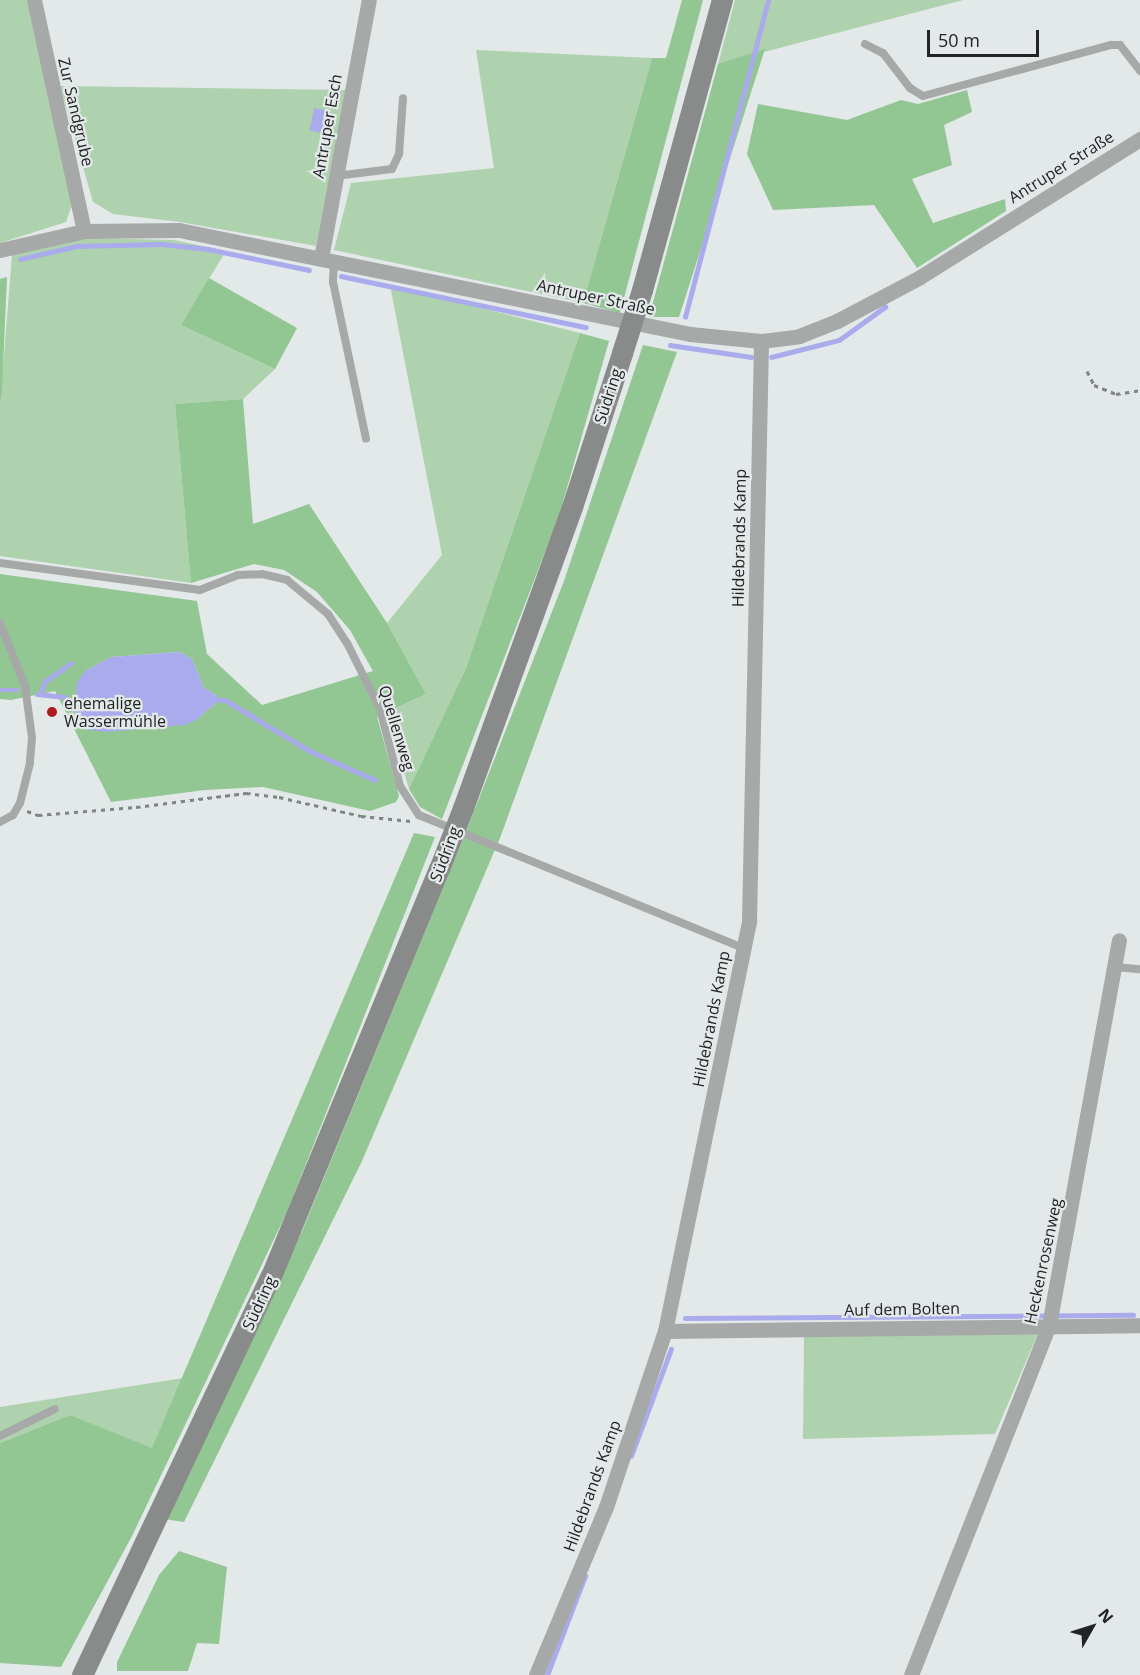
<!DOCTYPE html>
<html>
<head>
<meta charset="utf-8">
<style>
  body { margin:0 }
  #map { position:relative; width:1140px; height:1675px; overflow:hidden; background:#e3e8e9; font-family:"Open Sans",sans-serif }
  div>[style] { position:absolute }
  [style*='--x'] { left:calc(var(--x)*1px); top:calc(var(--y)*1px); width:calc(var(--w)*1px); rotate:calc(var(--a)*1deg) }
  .green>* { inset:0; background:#aed2ad }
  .forest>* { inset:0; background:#92c692 }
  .water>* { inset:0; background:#aaabec; transform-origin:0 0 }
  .stream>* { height:4.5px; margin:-2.25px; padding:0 2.25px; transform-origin:2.25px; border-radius:2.25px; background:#aaabec }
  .path>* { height:3px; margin-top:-1.5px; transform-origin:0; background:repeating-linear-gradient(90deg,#818485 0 4.5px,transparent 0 9px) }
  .lane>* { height:8px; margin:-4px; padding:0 4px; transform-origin:4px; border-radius:4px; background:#a7a9a9 }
  .street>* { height:15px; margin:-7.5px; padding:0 7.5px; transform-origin:7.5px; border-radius:7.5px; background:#a7a9a9 }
  .secondary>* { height:21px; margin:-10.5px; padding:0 10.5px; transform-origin:10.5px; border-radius:10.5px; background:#898b8b }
  .secondary-bridge>* { height:21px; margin:-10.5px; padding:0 10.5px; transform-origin:10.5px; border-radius:10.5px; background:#898b8b }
  .dots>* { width:16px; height:16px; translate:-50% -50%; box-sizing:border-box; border:3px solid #e3e8e9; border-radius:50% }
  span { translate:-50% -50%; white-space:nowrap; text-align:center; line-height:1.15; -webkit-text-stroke:4.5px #e3e8e9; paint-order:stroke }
  .street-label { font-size:16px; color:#222324 }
  .poi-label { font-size:16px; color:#222324 }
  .left { translate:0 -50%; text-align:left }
  .north { position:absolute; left:1062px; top:1597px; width:60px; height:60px; -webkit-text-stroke:4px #e3e8e9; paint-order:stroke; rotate:51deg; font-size:16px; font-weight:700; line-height:24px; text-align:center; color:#222324 }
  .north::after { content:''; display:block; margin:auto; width:21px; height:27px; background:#222324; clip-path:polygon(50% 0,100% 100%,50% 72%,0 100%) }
  .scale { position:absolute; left:927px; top:30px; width:112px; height:27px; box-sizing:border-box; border:3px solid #222324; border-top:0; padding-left:8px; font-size:18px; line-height:21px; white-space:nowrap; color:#222324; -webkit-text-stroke:4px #e3e8e9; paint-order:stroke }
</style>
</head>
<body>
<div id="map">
  <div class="green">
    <div style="clip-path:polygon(0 0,27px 0,72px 205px,66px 222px,0 243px)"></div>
    <div style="clip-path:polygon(735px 0,963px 0,718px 64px)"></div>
    <div style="clip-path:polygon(476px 50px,652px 58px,583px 303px,334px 250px,351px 183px,494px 168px)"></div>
    <div style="clip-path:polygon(60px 86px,346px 90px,316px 246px,180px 222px,113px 214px,93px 202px)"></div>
    <div style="clip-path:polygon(83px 238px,174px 240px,226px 251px,181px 325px,275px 369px,243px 399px,175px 404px,191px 583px,0 556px,0 406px,12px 255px)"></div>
    <div style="clip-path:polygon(390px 285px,580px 333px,466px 668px,409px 789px,386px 713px,426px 694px,387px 623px,442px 555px)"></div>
    <div style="clip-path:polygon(1039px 1331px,995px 1434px,803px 1439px,804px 1336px)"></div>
    <div style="clip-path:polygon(183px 1378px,152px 1449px,70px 1415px,0 1443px,0 1407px)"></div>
  </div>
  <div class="forest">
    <div style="clip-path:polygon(682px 0,703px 0,620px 313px,583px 303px,652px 58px,666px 58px)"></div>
    <div style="clip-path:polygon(765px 49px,679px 317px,649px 317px,718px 64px)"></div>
    <div style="clip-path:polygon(967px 90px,972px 112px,944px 125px,952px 165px,912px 179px,933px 223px,1005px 199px,1006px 211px,917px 268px,874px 205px,773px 210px,747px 154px,758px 104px,847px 120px,901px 100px,918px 104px)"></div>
    <div style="clip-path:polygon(7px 277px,2px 391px,0 406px,0 279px)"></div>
    <div style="clip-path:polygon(209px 278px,297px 328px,275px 369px,181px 325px)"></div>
    <div style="clip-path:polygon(580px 333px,609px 341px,559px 516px,442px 819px,420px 807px,409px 789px,466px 668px)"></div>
    <div style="clip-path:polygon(643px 345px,677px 352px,500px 838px,362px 1161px,184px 1522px,164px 1519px,303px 1229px,467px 829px,564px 581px)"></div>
    <div style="clip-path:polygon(evenodd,243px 399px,253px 524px,309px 504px,387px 623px,426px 694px,377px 717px,399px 796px,396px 802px,370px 811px,263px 787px,205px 790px,111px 802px,55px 691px,11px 700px,0 699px,0 574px,197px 601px,207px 654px,262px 705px,373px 671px,350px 630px,317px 592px,284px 570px,254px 564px,191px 583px,175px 404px,243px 399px,180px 652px,192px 659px,204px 688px,216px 695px,216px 703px,196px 720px,146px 725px,85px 671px,111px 657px,180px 652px)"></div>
    <div style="clip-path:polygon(414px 833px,435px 837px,287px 1212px,132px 1536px,61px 1667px,0 1663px,0 1443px,70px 1415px,152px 1448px)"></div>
    <div style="clip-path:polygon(179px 1551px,227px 1567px,219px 1644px,197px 1643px,188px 1671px,117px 1671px,117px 1662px,159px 1575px)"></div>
  </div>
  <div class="water">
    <div style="left:314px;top:108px;width:15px;height:23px;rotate:11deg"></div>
    <div style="clip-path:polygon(180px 652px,192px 659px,204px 688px,216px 695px,216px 703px,196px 720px,185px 725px,106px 732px,85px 729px,74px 711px,77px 682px,85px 671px,111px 657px)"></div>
  </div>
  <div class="stream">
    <div style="--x:20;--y:259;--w:58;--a:-12.8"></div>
    <div style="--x:77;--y:246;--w:85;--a:-1.3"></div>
    <div style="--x:162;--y:244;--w:46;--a:6.2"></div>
    <div style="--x:208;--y:249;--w:103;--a:11.7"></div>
    <div style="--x:341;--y:276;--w:250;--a:11.8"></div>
    <div style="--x:685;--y:317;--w:328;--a:-75.3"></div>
    <div style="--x:670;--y:345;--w:82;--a:8.4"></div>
    <div style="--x:771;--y:357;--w:70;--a:-14"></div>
    <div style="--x:839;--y:340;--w:57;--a:-35.7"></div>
    <div style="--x:0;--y:690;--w:17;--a:0"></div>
    <div style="--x:37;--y:694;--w:28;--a:6"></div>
    <div style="--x:41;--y:694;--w:12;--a:-76"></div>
    <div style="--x:44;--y:682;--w:33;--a:-35"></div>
    <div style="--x:211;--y:699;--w:14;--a:4"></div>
    <div style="--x:225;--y:700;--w:99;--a:31"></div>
    <div style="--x:310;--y:751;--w:71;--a:24"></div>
    <div style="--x:685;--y:1318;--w:448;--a:-0.4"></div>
    <div style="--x:631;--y:1456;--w:114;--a:-69.5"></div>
    <div style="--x:547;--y:1675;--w:106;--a:-69"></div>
  </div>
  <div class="path">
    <div style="--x:1087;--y:371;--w:16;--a:63"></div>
    <div style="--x:1094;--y:385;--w:24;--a:22"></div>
    <div style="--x:1116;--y:394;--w:24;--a:-9"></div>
    <div style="--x:27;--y:811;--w:12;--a:20"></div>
    <div style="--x:38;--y:815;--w:98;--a:-4.7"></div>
    <div style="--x:136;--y:807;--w:111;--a:-7.3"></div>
    <div style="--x:246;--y:793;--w:33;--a:7"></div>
    <div style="--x:279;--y:797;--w:84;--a:13"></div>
    <div style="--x:361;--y:816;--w:50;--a:5.7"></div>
  </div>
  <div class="lane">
    <div style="--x:865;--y:44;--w:20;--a:27"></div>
    <div style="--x:883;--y:53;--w:44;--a:52.4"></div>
    <div style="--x:910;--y:88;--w:15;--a:32"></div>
    <div style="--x:923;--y:96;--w:195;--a:-15.2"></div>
    <div style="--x:1111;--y:45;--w:9;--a:0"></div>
    <div style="--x:1120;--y:45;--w:33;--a:52"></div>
    <div style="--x:336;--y:176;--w:56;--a:-7.1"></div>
    <div style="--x:392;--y:169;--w:17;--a:-65"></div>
    <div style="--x:399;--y:154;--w:56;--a:-85.9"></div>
    <div style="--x:334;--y:261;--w:21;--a:93"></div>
    <div style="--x:333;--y:282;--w:160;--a:78.1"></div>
    <div style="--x:0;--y:563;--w:202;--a:7.7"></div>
    <div style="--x:200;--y:590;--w:41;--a:-21.5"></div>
    <div style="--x:238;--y:575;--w:24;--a:-2"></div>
    <div style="--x:262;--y:574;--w:26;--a:13"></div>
    <div style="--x:287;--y:580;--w:53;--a:39.7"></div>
    <div style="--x:328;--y:614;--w:35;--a:57"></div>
    <div style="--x:347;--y:643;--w:74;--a:63.4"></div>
    <div style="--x:380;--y:709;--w:80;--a:75.4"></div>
    <div style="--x:400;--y:786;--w:35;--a:57"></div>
    <div style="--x:419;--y:815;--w:351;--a:22.3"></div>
    <div style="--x:0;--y:623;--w:68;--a:68.4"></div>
    <div style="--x:25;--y:686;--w:52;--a:82.3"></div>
    <div style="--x:32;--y:738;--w:25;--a:95"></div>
    <div style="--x:30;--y:763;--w:41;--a:104"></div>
    <div style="--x:20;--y:803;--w:14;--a:120"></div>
    <div style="--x:13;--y:815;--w:15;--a:152"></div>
    <div style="--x:1115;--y:967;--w:25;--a:5"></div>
    <div style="--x:0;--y:1436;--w:61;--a:-26.1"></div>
  </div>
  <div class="street">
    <div style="--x:34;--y:0;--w:236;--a:77.8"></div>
    <div style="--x:0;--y:250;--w:86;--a:-12.7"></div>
    <div style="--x:84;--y:231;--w:95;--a:-0.6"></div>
    <div style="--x:179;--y:230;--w:521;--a:11.5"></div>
    <div style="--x:690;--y:334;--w:71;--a:5.6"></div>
    <div style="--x:761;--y:341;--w:38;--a:-7"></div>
    <div style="--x:799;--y:336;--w:41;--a:-21.5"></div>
    <div style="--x:837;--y:321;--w:94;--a:-27.9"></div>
    <div style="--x:920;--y:277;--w:260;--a:-32.1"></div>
    <div style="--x:321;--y:258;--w:262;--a:-79.5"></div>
    <div style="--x:665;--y:1331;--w:475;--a:-0.7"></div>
    <div style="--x:536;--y:1675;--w:182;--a:-67.4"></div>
    <div style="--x:606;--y:1507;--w:186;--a:-71.5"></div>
    <div style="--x:665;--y:1331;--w:419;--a:-78.4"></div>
    <div style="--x:749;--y:921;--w:580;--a:-88.81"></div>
    <div style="--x:911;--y:1675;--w:376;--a:-68.5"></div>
    <div style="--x:1049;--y:1325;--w:391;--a:-79.7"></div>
  </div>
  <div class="secondary">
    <div style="--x:642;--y:290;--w:301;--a:-74.6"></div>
    <div style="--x:463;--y:808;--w:320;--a:-70.1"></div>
    <div style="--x:572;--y:507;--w:162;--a:-72"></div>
    <div style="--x:82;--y:1675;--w:441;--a:-64.7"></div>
    <div style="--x:271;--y:1276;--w:440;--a:-67.6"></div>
  </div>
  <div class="secondary-bridge">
    <div style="--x:622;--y:353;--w:66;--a:-72.4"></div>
    <div style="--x:439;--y:869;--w:66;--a:-68.5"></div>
  </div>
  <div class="dots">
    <div style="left:52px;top:712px;background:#ac1a19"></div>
  </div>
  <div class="street-label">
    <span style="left:76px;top:112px;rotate:77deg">Zur Sandgrube</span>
    <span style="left:327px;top:126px;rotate:-80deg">Antruper Esch</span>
    <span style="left:1061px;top:167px;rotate:-32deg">Antruper Straße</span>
    <span style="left:596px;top:297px;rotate:12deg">Antruper Straße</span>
    <span style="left:608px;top:396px;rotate:-72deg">Südring</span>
    <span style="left:739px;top:538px;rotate:-89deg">Hildebrands Kamp</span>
    <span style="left:397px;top:728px;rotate:73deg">Quellenweg</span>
    <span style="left:445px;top:854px;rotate:-69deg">Südring</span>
    <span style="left:711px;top:1019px;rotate:-79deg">Hildebrands Kamp</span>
    <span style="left:1043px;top:1261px;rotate:-78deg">Heckenrosenweg</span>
    <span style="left:259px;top:1303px;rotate:-65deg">Südring</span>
    <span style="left:902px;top:1309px;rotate:-1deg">Auf dem Bolten</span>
    <span style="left:592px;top:1486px;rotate:-70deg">Hildebrands Kamp</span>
  </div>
  <div class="poi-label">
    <span class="left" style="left:64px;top:712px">ehemalige<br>Wassermühle</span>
  </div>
  <div class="north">N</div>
  <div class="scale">50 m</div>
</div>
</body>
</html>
